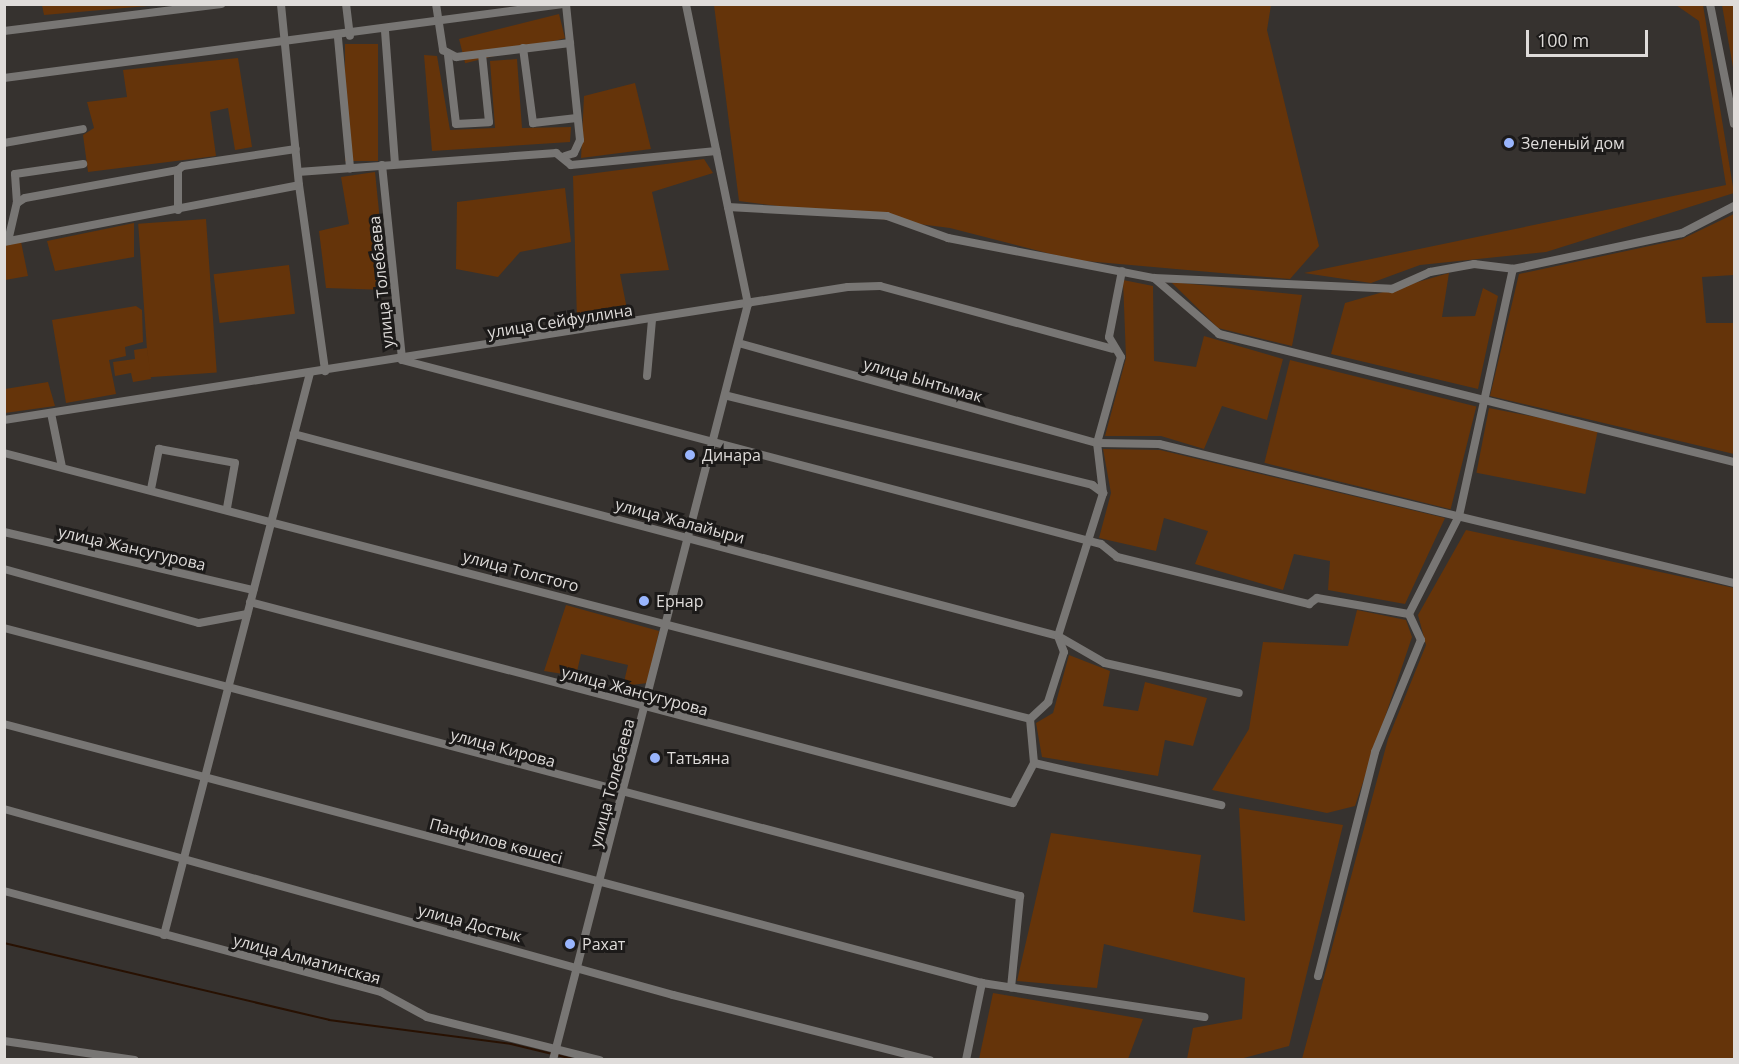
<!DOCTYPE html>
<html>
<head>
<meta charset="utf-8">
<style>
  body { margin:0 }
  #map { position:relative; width:1739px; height:1064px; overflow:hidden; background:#36322f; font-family:"Open Sans",sans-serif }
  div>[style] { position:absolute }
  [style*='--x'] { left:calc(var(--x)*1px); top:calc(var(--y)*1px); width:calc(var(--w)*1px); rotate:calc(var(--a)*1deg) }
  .green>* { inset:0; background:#65340a; transform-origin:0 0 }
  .stream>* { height:2px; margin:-1px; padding:0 1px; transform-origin:1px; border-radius:1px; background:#281102 }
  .street>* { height:8px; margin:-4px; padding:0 4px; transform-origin:4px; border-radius:4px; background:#787674 }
  .dots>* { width:16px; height:16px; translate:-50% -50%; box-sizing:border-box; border:3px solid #1c1a19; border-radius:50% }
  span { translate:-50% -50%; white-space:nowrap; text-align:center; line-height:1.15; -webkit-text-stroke:6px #1c1a19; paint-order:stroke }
  .poi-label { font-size:16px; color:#dfdcda }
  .left { translate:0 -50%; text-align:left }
  .street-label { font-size:16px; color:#dfdcda }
  .frame { position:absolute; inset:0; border:6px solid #dfdcda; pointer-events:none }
  .scale { position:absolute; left:1526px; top:30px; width:122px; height:27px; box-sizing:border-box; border:3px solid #dfdcda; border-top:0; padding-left:8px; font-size:18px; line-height:21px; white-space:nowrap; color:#dfdcda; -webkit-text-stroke:4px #1c1a19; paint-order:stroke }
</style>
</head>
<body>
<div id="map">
  <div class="green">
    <div style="clip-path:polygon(42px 5px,42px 4px,159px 5px,44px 15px)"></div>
    <div style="clip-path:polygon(714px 5px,1271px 5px,1267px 30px,1319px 246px,1290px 279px,1074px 260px,950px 228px,739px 201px)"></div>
    <div style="clip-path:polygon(1676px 5px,1703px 5px,1734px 193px,1546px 252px,1420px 265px,1371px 283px,1304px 273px,1726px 185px,1699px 21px)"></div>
    <div style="clip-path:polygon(1722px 5px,1734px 5px,1734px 73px)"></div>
    <div style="left:559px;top:14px;width:25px;height:103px;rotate:76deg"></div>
    <div style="left:345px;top:44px;width:33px;height:117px"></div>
    <div style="clip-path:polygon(424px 55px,437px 56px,450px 130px,495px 128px,490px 61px,517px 59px,522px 128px,571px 127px,570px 142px,432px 151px)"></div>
    <div style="clip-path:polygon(238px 58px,252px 147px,235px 150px,228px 108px,210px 112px,216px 156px,88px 172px,83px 135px,94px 128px,87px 102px,127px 97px,123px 70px)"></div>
    <div style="clip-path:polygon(635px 83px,651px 149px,581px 158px,584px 96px)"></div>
    <div style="clip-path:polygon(704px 159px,713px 173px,652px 192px,669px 270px,620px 274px,628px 314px,577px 321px,573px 176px)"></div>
    <div style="clip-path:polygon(375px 172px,387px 290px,326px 288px,319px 231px,349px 224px,341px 177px)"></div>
    <div style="clip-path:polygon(565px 188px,571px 242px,520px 252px,498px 277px,456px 269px,457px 202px)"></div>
    <div style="clip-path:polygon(1734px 214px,1734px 275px,1702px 277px,1706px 323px,1734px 323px,1734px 454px,1490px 396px,1519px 274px,1682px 239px)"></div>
    <div style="left:206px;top:219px;width:154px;height:68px;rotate:86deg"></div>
    <div style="clip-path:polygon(134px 223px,134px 257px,55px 271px,47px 241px)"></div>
    <div style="clip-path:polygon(21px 242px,28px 276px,5px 280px,5px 245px)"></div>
    <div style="left:289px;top:265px;width:49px;height:76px;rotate:83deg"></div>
    <div style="clip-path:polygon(1449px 273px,1442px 317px,1475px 316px,1483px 288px,1498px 296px,1478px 389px,1331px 354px,1345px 303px)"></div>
    <div style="clip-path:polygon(1123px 280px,1153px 286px,1154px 361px,1196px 367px,1204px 336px,1283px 359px,1267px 420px,1222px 406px,1204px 449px,1161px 436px,1105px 436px,1126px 358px)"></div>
    <div style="clip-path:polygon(1171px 282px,1302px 295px,1292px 346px,1218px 328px)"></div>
    <div style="clip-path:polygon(136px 306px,142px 310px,143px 342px,125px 347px,126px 356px,109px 360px,116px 394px,66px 403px,52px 320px)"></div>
    <div style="clip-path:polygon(147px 348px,151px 379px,133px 382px,131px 373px,115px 376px,113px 362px,135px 359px,134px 350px)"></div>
    <div style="left:1290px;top:360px;width:192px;height:106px;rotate:14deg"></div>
    <div style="clip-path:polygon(48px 382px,55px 406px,5px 413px,5px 389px)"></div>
    <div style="left:1489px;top:408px;width:111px;height:66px;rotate:11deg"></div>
    <div style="clip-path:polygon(1103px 449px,1160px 450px,1445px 518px,1405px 604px,1328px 590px,1330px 561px,1294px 554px,1283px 590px,1195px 564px,1208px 531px,1164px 518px,1156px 551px,1099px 538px,1111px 493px)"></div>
    <div style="clip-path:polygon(1466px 530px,1734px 588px,1734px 1059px,1302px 1059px,1388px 739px,1426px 645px,1418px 615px)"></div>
    <div style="clip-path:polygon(566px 605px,659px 631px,648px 683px,623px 686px,628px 665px,581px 654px,576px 676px,544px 671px)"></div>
    <div style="clip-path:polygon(1357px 610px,1406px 620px,1412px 637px,1355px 806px,1327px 813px,1212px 790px,1249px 729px,1263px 642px,1348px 646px)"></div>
    <div style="clip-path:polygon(1069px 655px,1110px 671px,1103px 706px,1138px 711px,1145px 682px,1207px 698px,1193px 746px,1165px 740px,1158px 776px,1042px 757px,1036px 723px,1053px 713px)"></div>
    <div style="clip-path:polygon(1239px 808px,1343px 825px,1289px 1046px,1240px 1059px,1187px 1059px,1193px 1028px,1242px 1019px,1245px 978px,1104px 944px,1097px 988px,1017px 981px,1051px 833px,1201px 855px,1193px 912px,1245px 921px)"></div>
    <div style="clip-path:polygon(993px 993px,1143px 1019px,1128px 1059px,979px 1059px)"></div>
  </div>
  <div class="stream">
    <div style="--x:4;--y:943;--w:334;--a:13.3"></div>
    <div style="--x:329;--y:1020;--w:184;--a:7.5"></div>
    <div style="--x:511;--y:1044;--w:68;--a:13.6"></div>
  </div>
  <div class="street">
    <div style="--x:346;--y:4;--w:32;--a:83"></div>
    <div style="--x:436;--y:4;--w:47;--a:81.3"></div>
    <div style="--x:443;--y:50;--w:15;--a:28"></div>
    <div style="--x:456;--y:57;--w:115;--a:-7"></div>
    <div style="--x:1710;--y:4;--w:122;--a:78.7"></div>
    <div style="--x:4;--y:31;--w:219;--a:-7.1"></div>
    <div style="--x:385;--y:31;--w:133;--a:85.7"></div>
    <div style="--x:338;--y:38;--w:131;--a:84.7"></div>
    <div style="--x:523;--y:48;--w:76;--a:82.4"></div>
    <div style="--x:533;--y:123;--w:44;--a:-6.5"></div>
    <div style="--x:448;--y:55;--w:69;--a:83.4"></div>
    <div style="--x:456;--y:124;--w:33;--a:-3"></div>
    <div style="--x:489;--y:122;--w:68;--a:-95.9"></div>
    <div style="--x:4;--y:78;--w:564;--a:-7.54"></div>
    <div style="--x:4;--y:143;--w:80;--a:-10"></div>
    <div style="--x:565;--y:156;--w:9;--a:-18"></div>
    <div style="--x:574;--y:153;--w:14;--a:-65"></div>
    <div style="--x:580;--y:140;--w:137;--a:-95.9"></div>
    <div style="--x:382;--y:165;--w:196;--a:84.1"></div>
    <div style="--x:402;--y:360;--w:723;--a:14.75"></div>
    <div style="--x:1101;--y:544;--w:21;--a:39"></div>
    <div style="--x:1117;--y:557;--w:198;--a:13.8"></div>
    <div style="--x:1309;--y:604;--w:10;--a:-37"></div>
    <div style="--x:1317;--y:598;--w:93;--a:9.9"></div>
    <div style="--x:1409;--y:614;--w:110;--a:-63"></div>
    <div style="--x:1459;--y:516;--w:253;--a:-77.7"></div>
    <div style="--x:298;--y:172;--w:259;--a:-4.2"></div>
    <div style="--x:556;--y:153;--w:19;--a:39"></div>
    <div style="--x:571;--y:165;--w:146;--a:-5.5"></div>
    <div style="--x:299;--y:185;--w:188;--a:82"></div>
    <div style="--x:17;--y:203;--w:29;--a:-94"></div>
    <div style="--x:15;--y:174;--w:69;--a:-8.4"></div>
    <div style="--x:728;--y:207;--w:159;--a:3.2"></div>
    <div style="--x:887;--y:216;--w:65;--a:19.8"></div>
    <div style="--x:948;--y:238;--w:210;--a:11"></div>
    <div style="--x:1154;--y:278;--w:86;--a:40.7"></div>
    <div style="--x:1219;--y:334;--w:531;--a:13.96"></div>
    <div style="--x:178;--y:210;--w:40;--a:-90"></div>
    <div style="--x:178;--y:170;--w:6;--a:-39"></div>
    <div style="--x:183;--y:166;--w:114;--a:-8.6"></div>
    <div style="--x:8;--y:241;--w:39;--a:-77"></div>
    <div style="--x:17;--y:203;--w:9;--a:-32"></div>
    <div style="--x:25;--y:198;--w:156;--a:-10.4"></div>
    <div style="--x:4;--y:242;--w:300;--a:-10.9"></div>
    <div style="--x:299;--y:185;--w:182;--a:-95.7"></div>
    <div style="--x:1154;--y:278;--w:238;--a:2.6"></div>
    <div style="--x:1392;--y:289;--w:42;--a:-24.1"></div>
    <div style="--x:1430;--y:272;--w:45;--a:-10.3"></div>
    <div style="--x:1474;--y:264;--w:39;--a:7"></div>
    <div style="--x:1513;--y:269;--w:173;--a:-12"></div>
    <div style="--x:1682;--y:233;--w:59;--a:-27.4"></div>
    <div style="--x:742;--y:344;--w:369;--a:15.6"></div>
    <div style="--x:1097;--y:443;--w:62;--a:0.9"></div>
    <div style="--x:1159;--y:444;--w:592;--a:13.59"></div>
    <div style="--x:647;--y:376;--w:56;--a:-84.9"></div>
    <div style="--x:728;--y:396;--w:375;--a:13.7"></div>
    <div style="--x:1092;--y:485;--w:14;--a:36"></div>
    <div style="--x:51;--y:413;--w:55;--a:78.5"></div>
    <div style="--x:4;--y:420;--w:854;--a:-8.96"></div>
    <div style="--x:848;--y:287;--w:32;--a:-2"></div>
    <div style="--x:880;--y:286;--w:241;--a:15.1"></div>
    <div style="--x:294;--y:434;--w:790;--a:14.81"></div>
    <div style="--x:1058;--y:636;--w:54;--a:29.9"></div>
    <div style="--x:1105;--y:663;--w:137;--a:12.6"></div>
    <div style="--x:4;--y:453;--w:1060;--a:14.53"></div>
    <div style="--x:151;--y:489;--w:41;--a:-78.7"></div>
    <div style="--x:159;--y:449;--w:77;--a:10.4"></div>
    <div style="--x:235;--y:463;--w:46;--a:100.1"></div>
    <div style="--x:4;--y:532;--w:256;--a:13.1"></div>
    <div style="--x:4;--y:569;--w:202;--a:15.5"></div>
    <div style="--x:199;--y:623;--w:49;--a:-10.6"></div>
    <div style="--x:250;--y:602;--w:789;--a:14.76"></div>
    <div style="--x:1013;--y:803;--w:45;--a:-62.3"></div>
    <div style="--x:1034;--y:763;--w:44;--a:-95.2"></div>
    <div style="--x:1030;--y:719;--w:25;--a:-43"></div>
    <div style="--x:1048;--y:702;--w:52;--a:-72.3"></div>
    <div style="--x:1064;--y:652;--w:17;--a:-111"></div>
    <div style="--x:1058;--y:636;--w:150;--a:-72.5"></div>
    <div style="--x:1103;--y:493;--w:50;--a:-96.8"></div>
    <div style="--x:1097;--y:443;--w:89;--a:-74.4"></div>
    <div style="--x:1121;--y:357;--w:23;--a:-121"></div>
    <div style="--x:1109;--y:337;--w:67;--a:-78.9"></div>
    <div style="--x:4;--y:628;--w:1051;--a:14.78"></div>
    <div style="--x:1020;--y:896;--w:92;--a:95.6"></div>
    <div style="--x:4;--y:724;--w:1012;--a:14.83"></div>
    <div style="--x:982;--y:983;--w:225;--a:8.7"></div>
    <div style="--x:1034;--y:763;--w:192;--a:12.7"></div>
    <div style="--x:4;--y:809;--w:694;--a:15.54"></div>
    <div style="--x:673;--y:995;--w:265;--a:14.2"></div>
    <div style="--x:4;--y:891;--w:390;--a:15"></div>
    <div style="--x:381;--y:992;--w:52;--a:28.5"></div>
    <div style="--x:427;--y:1017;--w:178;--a:14"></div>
    <div style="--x:164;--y:935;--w:581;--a:-75.44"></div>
    <div style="--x:1318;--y:976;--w:231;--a:-75.7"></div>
    <div style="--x:1375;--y:752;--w:121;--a:-67.7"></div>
    <div style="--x:1421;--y:640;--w:29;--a:-115"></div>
    <div style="--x:4;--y:1041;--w:132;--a:8.3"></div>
    <div style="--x:553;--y:1060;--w:781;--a:-75.54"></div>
    <div style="--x:748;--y:304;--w:306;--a:-101.7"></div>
    <div style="--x:966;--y:1060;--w:79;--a:-78.3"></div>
  </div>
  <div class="dots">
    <div style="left:1509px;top:143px;background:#99b5fd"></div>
    <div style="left:690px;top:455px;background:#99b5fd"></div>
    <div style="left:644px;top:601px;background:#99b5fd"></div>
    <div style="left:655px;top:758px;background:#99b5fd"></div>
    <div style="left:570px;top:944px;background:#99b5fd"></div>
  </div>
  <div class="poi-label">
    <span class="left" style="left:1521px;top:143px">Зеленый дом</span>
    <span class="left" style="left:702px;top:455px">Динара</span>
    <span class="left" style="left:656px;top:601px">Ернар</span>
    <span class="left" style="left:667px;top:758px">Татьяна</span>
    <span class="left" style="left:582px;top:944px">Рахат</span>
  </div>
  <div class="street-label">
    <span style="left:381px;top:282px;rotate:-96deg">улица Толебаева</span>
    <span style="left:560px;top:321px;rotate:-9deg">улица Сейфуллина</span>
    <span style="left:923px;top:380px;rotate:16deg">улица Ынтымак</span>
    <span style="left:680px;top:521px;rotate:15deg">улица Жалайыри</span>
    <span style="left:132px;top:548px;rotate:13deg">улица Жансугурова</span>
    <span style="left:521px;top:571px;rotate:15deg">улица Толстого</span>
    <span style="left:635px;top:691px;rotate:15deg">улица Жансугурова</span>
    <span style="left:503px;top:748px;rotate:15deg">улица Кирова</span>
    <span style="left:612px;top:783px;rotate:-75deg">улица Толебаева</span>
    <span style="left:496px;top:841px;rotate:15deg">Панфилов көшесі</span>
    <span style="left:470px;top:923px;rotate:15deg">улица Достык</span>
    <span style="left:307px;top:959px;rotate:15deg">улица Алматинская</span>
  </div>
  <div class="frame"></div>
  <div class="scale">100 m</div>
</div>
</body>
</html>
